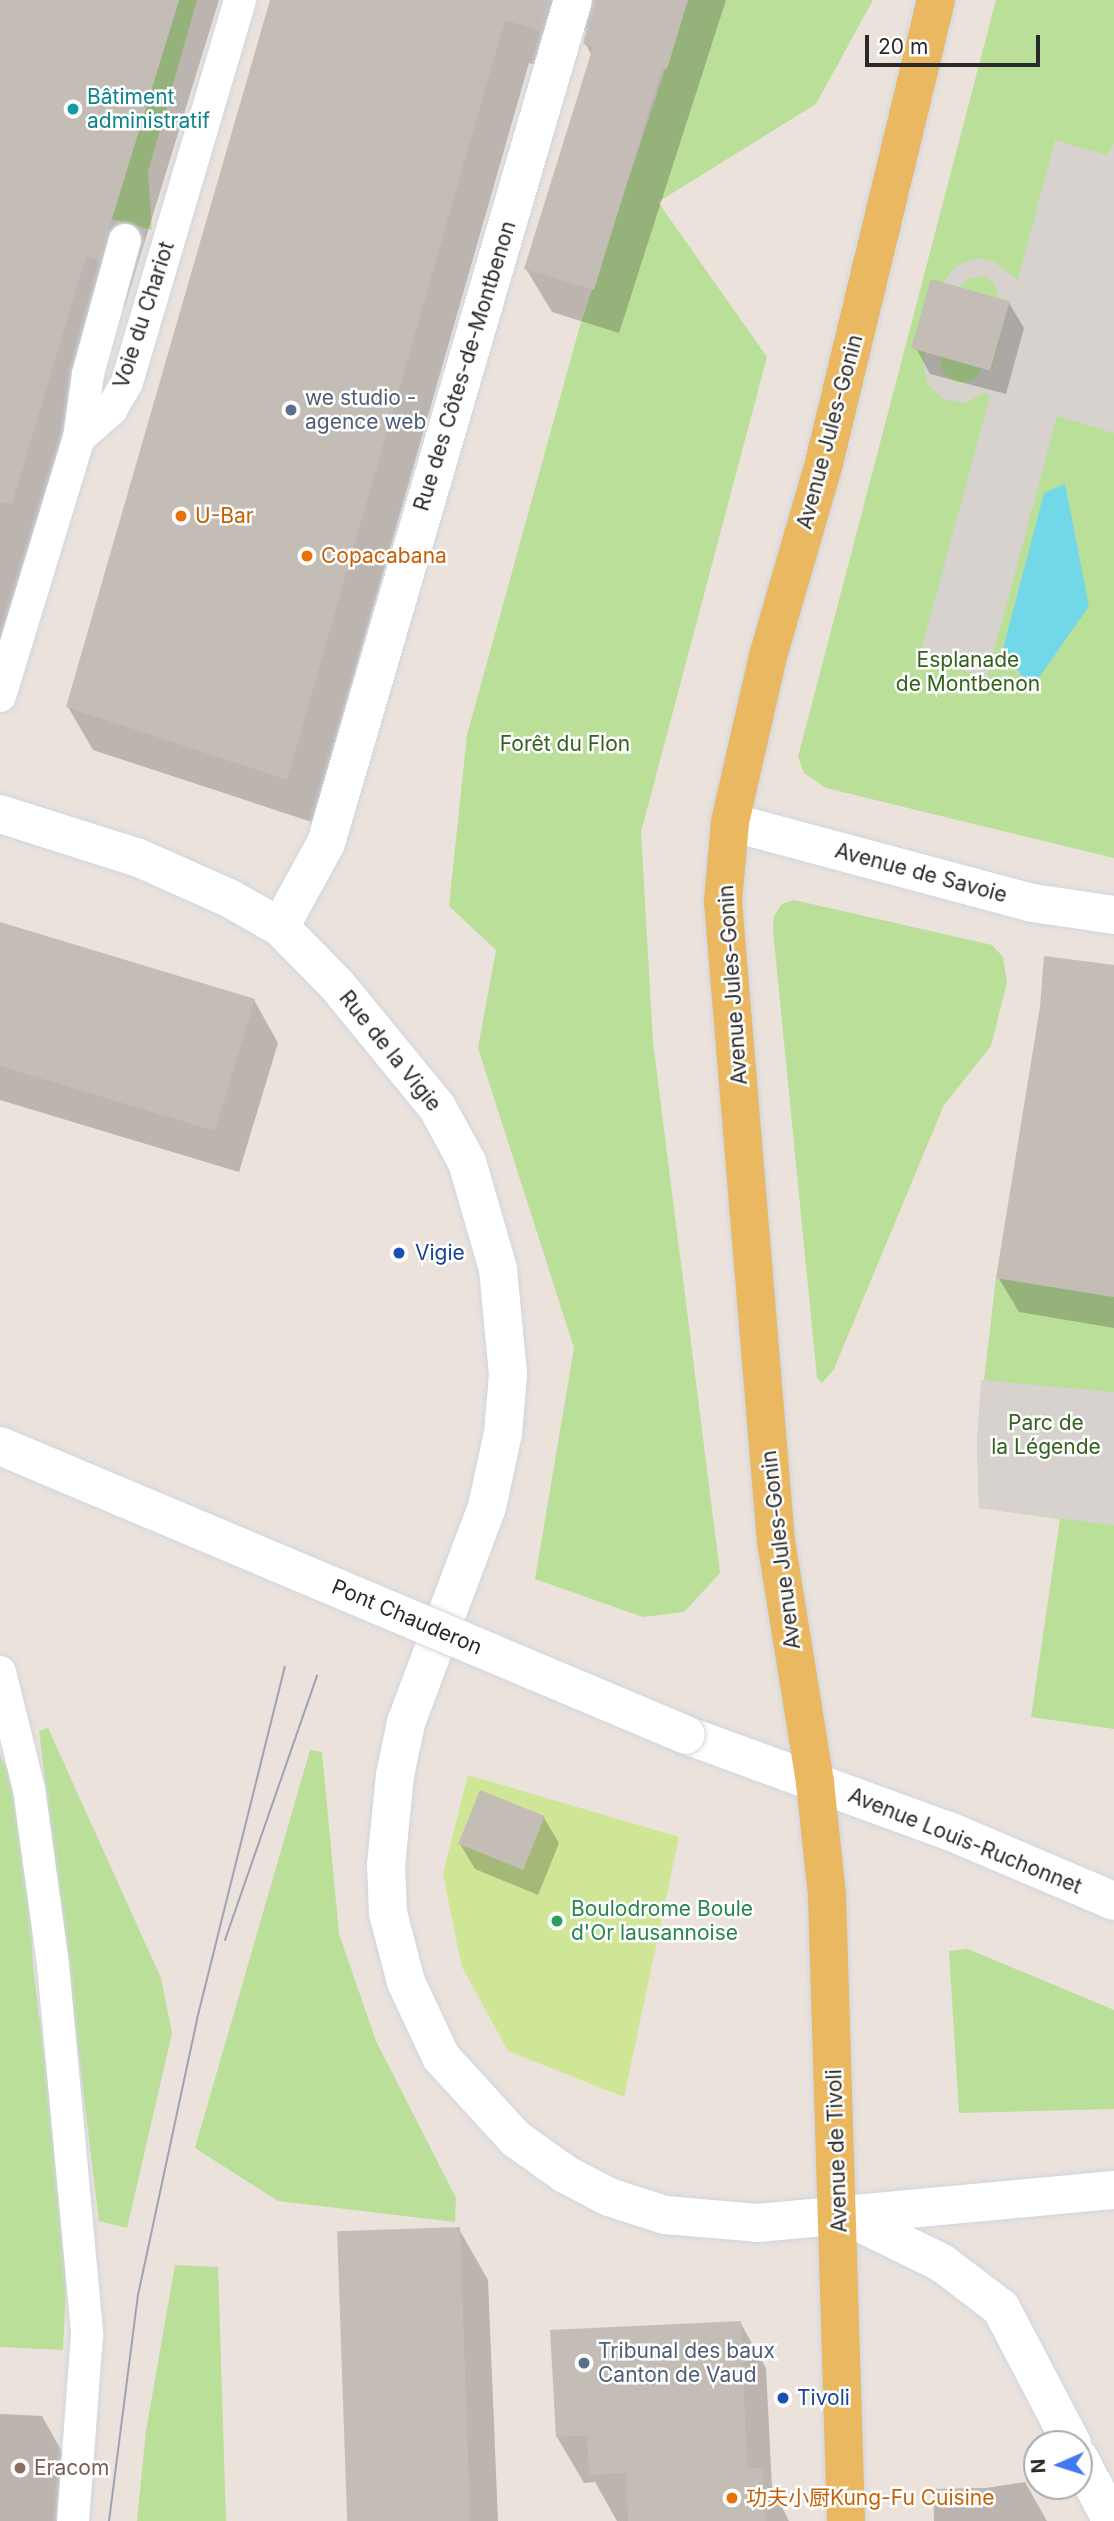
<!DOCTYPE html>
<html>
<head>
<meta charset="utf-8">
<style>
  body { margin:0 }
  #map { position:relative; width:1114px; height:2521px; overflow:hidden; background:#eae2db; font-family:Inter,"Noto Sans SC",sans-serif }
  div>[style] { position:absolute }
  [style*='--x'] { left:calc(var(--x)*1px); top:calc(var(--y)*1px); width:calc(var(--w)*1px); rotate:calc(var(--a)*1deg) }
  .green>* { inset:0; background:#badf99 }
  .pitch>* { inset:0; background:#cee695 }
  .plaza>* { inset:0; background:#d7d2cd }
  .water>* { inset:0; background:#72d8e8 }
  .shadow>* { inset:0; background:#0003 }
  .building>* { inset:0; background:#c3bdb6; transform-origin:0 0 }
  .roads { filter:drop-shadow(0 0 2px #d0d5e1) drop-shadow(0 0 2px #d0d5e1) }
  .service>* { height:32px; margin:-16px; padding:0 16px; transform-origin:16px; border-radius:16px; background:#fff }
  .minor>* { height:38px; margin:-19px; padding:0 19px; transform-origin:19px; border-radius:19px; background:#fff }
  .tertiary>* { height:38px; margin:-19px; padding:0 19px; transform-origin:19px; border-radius:19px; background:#fff }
  .secondary>* { height:38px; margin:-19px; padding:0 19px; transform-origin:19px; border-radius:19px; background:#fff }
  .primary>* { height:38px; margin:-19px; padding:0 19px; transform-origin:19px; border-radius:19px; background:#e9b861 }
  .tram>* { height:2px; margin:-1px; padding:0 1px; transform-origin:1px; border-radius:1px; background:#9ea3b2 }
  .bridges { filter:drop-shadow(0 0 2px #d0d5e1) drop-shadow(0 0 2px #d0d5e1) }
  .secondary-bridge>* { height:38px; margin:-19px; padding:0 19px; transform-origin:19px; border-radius:19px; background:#fff }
  .dots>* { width:19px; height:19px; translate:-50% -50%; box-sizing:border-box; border:4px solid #fff; border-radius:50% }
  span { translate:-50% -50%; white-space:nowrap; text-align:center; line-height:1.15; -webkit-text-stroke:5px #fff; paint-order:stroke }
  .culture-label { font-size:21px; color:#0d838f }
  .left { translate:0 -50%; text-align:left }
  .street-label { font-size:21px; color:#292929 }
  .service-label { font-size:21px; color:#4e5e75 }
  .food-label { font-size:21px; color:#c56008 }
  .park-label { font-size:21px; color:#34611d }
  .transit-label { font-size:21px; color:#164399 }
  .leisure-label { font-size:21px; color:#27864d }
  .education-label { font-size:21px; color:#785e54 }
  .north { position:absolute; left:1023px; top:2430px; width:70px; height:70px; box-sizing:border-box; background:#fff; border:2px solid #a9a9a9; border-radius:50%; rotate:267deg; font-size:19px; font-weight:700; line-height:28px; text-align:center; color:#292929 }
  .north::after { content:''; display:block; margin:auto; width:24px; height:32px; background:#4179f1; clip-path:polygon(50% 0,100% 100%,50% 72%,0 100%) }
  .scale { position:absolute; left:865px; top:35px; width:175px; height:32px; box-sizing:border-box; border:4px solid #292929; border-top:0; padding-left:9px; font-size:21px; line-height:24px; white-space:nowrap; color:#292929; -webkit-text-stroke:5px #fff; paint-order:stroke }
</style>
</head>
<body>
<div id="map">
  <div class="green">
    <div style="clip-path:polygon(179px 0,197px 0,148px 172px,152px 230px,112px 219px)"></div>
    <div style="clip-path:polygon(688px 0,873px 0,816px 104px,658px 202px,767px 357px,641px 832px,653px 1042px,720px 1573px,684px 1612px,643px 1617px,535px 1579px,574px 1348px,478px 1048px,496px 950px,449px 906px,467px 735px,579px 329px)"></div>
    <div style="clip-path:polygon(996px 0,1114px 0,1114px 858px,826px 788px,804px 773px,798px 757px)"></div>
    <div style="clip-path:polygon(794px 900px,992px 945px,1003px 957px,1007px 982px,991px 1046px,944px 1105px,834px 1369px,822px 1383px,817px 1378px,773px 930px,774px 916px,782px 904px)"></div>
    <div style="clip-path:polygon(996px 1278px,1114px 1297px,1114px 1729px,1031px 1717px,1060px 1519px,979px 1508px,977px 1440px)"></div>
    <div style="clip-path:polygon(48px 1728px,161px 1978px,172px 2033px,127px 2228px,99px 2221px,39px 1731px)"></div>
    <div style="clip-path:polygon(310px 1750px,322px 1752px,339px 1934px,376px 2041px,456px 2198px,455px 2222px,278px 2201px,195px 2148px)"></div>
    <div style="clip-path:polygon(0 1756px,26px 1801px,33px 1967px,68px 2243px,63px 2350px,0 2347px)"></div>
    <div style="clip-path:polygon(968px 1949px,1114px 2010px,1114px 2109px,959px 2113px,949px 1951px)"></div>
    <div style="clip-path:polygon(175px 2265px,218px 2267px,226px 2521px,137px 2521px,146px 2431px)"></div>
  </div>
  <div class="pitch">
    <div style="clip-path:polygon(468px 1775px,679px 1837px,624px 2097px,508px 2051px,462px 1967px,443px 1874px)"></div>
  </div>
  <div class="plaza">
    <div style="clip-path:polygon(1055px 140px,1107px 155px,1114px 143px,1114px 433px,1057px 416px,987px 677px,919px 659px,990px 396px,984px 393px,964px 403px,943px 399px,927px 384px,923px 363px,926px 352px,940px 356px,942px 372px,956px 383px,973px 381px,983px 367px,992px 369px,1010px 301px,999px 298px,994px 283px,984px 276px,967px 279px,960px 287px,943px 282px,958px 265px,979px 258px,994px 262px,1018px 280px)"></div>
    <div style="clip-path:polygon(981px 1380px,1114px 1392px,1114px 1525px,979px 1508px,977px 1440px)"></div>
  </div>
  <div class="water">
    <div style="clip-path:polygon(1065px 484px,1089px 606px,1031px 689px,1003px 649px,1044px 493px)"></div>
  </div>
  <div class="shadow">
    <div style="clip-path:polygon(0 0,219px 0,125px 306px,112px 302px,0 677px)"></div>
    <div style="clip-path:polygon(272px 0,726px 0,619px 333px,552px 312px,526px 269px,592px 56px,585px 43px,589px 27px,577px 37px,566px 74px,529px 63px,312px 822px,93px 750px,68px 707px)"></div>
    <div style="clip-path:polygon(1009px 303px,1024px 328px,1006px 394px,930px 374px,916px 348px)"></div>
    <div style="clip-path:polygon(0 924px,254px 1000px,278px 1043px,239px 1172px,0 1100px)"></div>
    <div style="clip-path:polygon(1114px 1105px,1114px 1328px,1019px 1312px,998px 1277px)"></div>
    <div style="clip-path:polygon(544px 1818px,559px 1843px,538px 1895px,475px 1869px,460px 1844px)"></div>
    <div style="clip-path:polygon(459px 2229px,488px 2280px,498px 2521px,350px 2521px)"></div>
    <div style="clip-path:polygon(740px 2322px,766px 2368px,772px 2487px,789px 2521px,617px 2521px,595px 2482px,584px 2483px,557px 2437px)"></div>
    <div style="clip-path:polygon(0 2414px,42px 2416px,66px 2459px,63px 2521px,0 2521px)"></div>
    <div style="clip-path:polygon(1025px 2482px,1047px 2521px,934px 2521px,933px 2489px,986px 2488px)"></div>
  </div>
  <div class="building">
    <div style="clip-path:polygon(0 0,179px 0,99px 260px,86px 256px,12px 504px,0 502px)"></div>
    <div style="clip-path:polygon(270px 0,550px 0,541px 31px,505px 20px,287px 780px,66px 707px)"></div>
    <div style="clip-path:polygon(594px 0,688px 0,667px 69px,662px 68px,594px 290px,524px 269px,593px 47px,583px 44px)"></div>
    <div style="left:931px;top:279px;width:82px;height:72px;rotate:16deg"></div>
    <div style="clip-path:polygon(0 922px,255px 999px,215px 1131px,0 1066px)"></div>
    <div style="clip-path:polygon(1044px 956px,1114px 965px,1114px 1297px,996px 1278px,1040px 1007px)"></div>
    <div style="left:480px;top:1790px;width:70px;height:58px;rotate:22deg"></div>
    <div style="left:460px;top:2227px;width:294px;height:123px;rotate:88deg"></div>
    <div style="clip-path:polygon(741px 2321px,747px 2467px,763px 2469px,765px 2521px,628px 2521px,626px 2473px,589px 2475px,587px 2436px,556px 2437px,550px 2330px)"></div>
  </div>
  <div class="roads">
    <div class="service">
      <div style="--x:79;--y:438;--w:43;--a:-41.2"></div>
      <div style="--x:111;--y:410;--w:32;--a:-60"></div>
      <div style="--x:127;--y:382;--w:398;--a:-73.5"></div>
      <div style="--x:0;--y:696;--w:270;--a:-73"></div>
      <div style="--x:79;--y:438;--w:65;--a:-82"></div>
      <div style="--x:88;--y:374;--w:139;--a:-74.6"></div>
      <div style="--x:0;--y:1672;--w:121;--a:76.1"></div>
      <div style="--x:29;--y:1789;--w:178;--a:82.2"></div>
      <div style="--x:53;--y:1965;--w:372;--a:84.7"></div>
      <div style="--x:87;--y:2335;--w:187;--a:94.3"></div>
    </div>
    <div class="minor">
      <div style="--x:280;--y:927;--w:96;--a:-61.3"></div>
      <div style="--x:326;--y:843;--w:878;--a:-73.67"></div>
      <div style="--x:840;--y:2213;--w:114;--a:26.1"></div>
      <div style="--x:942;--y:2263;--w:74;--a:37.3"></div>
      <div style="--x:1001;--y:2308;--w:153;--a:62.4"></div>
      <div style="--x:1079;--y:2458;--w:71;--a:62.4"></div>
    </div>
    <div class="tertiary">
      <div style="--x:0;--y:814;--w:146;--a:17.6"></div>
      <div style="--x:139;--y:858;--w:98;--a:24"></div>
      <div style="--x:229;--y:898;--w:59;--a:29.6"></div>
      <div style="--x:280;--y:927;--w:81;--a:45.5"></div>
      <div style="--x:337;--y:985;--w:158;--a:50.7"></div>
      <div style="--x:437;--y:1107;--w:63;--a:61.4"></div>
      <div style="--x:467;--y:1162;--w:111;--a:73.8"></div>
      <div style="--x:498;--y:1269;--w:105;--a:84.6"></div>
      <div style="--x:508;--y:1374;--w:59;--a:94.8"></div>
      <div style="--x:503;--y:1433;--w:76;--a:102.2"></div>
      <div style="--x:487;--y:1507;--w:231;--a:110.6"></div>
      <div style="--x:406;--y:1723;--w:53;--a:101.9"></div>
      <div style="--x:395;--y:1775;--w:90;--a:95.7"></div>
      <div style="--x:386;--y:1865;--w:48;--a:87.6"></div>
      <div style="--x:388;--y:1913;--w:71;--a:75.4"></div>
      <div style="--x:406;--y:1982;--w:83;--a:65"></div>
      <div style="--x:441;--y:2057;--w:111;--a:47.6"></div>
      <div style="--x:516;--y:2139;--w:60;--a:35.5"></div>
      <div style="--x:565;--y:2174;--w:50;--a:27.6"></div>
      <div style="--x:609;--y:2197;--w:59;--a:17.8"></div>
      <div style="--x:665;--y:2215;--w:93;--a:4.9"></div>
      <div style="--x:758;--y:2223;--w:358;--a:-5.3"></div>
      <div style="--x:730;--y:822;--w:314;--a:15"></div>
      <div style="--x:1033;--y:903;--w:82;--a:8.4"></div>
    </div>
    <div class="secondary">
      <div style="--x:686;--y:1735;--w:280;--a:20.1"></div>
      <div style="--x:949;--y:1831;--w:179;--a:23"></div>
    </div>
    <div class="primary">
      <div style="--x:846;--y:2521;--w:626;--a:-91.74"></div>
      <div style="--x:827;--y:1895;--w:114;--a:-96.1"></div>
      <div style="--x:815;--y:1782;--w:243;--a:-99.2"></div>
      <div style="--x:776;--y:1542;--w:643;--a:-94.73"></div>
      <div style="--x:723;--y:901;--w:79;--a:-84.9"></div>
      <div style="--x:730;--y:822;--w:170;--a:-77.1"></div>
      <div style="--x:768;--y:656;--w:201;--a:-73.8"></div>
      <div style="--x:824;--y:463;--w:476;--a:-76.4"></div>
    </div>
  </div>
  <div class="tram">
    <div style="--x:225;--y:1940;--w:280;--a:-70.8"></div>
    <div style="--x:109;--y:2521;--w:228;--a:-82.7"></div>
    <div style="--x:138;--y:2295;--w:282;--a:-77.9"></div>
    <div style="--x:197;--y:2019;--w:363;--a:-76"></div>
  </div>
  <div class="bridges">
    <div class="secondary-bridge">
      <div style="--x:0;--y:1446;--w:744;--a:22.84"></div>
    </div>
  </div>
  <div class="dots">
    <div style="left:73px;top:109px;background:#0f9aa8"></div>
    <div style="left:291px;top:410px;background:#5c6f8a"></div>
    <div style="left:181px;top:516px;background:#e8710a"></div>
    <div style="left:307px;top:556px;background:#e8710a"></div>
    <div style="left:399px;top:1253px;background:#1a4fb4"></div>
    <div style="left:557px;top:1921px;background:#2e9e5b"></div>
    <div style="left:584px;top:2363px;background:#5c6f8a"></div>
    <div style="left:783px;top:2398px;background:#1a4fb4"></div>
    <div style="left:20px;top:2468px;background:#8d6e63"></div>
    <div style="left:732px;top:2498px;background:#e8710a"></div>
  </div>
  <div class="culture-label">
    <span class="left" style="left:87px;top:109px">Bâtiment<br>administratif</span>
  </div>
  <div class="street-label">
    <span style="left:144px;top:315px;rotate:-72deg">Voie du Chariot</span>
    <span style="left:465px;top:366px;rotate:-73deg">Rue des Côtes-de-Montbenon</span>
    <span style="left:830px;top:432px;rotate:-75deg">Avenue Jules-Gonin</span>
    <span style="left:921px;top:873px;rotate:15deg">Avenue de Savoie</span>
    <span style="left:733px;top:985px;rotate:-94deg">Avenue Jules-Gonin</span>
    <span style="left:390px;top:1051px;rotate:51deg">Rue de la Vigie</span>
    <span style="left:781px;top:1550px;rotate:-97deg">Avenue Jules-Gonin</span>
    <span style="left:407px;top:1617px;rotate:23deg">Pont Chauderon</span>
    <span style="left:965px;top:1841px;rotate:22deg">Avenue Louis-Ruchonnet</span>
    <span style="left:837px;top:2151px;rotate:-92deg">Avenue de Tivoli</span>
  </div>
  <div class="service-label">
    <span class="left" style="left:305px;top:410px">we studio -<br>agence web</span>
    <span class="left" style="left:598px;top:2363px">Tribunal des baux<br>Canton de Vaud</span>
  </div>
  <div class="food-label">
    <span class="left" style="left:195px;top:516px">U-Bar</span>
    <span class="left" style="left:321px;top:556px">Copacabana</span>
    <span class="left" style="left:746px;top:2498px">功夫小厨Kung-Fu Cuisine</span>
  </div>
  <div class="park-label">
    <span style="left:968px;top:672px">Esplanade<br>de Montbenon</span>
    <span style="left:565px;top:744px">Forêt du Flon</span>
    <span style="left:1046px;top:1435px">Parc de<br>la Légende</span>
  </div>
  <div class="transit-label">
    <span class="left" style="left:415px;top:1253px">Vigie</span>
    <span class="left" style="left:797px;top:2398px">Tivoli</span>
  </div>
  <div class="leisure-label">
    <span class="left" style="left:571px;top:1921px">Boulodrome Boule<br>d'Or lausannoise</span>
  </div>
  <div class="education-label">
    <span class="left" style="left:34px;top:2468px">Eracom</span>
  </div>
  <div class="north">N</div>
  <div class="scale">20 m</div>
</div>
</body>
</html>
